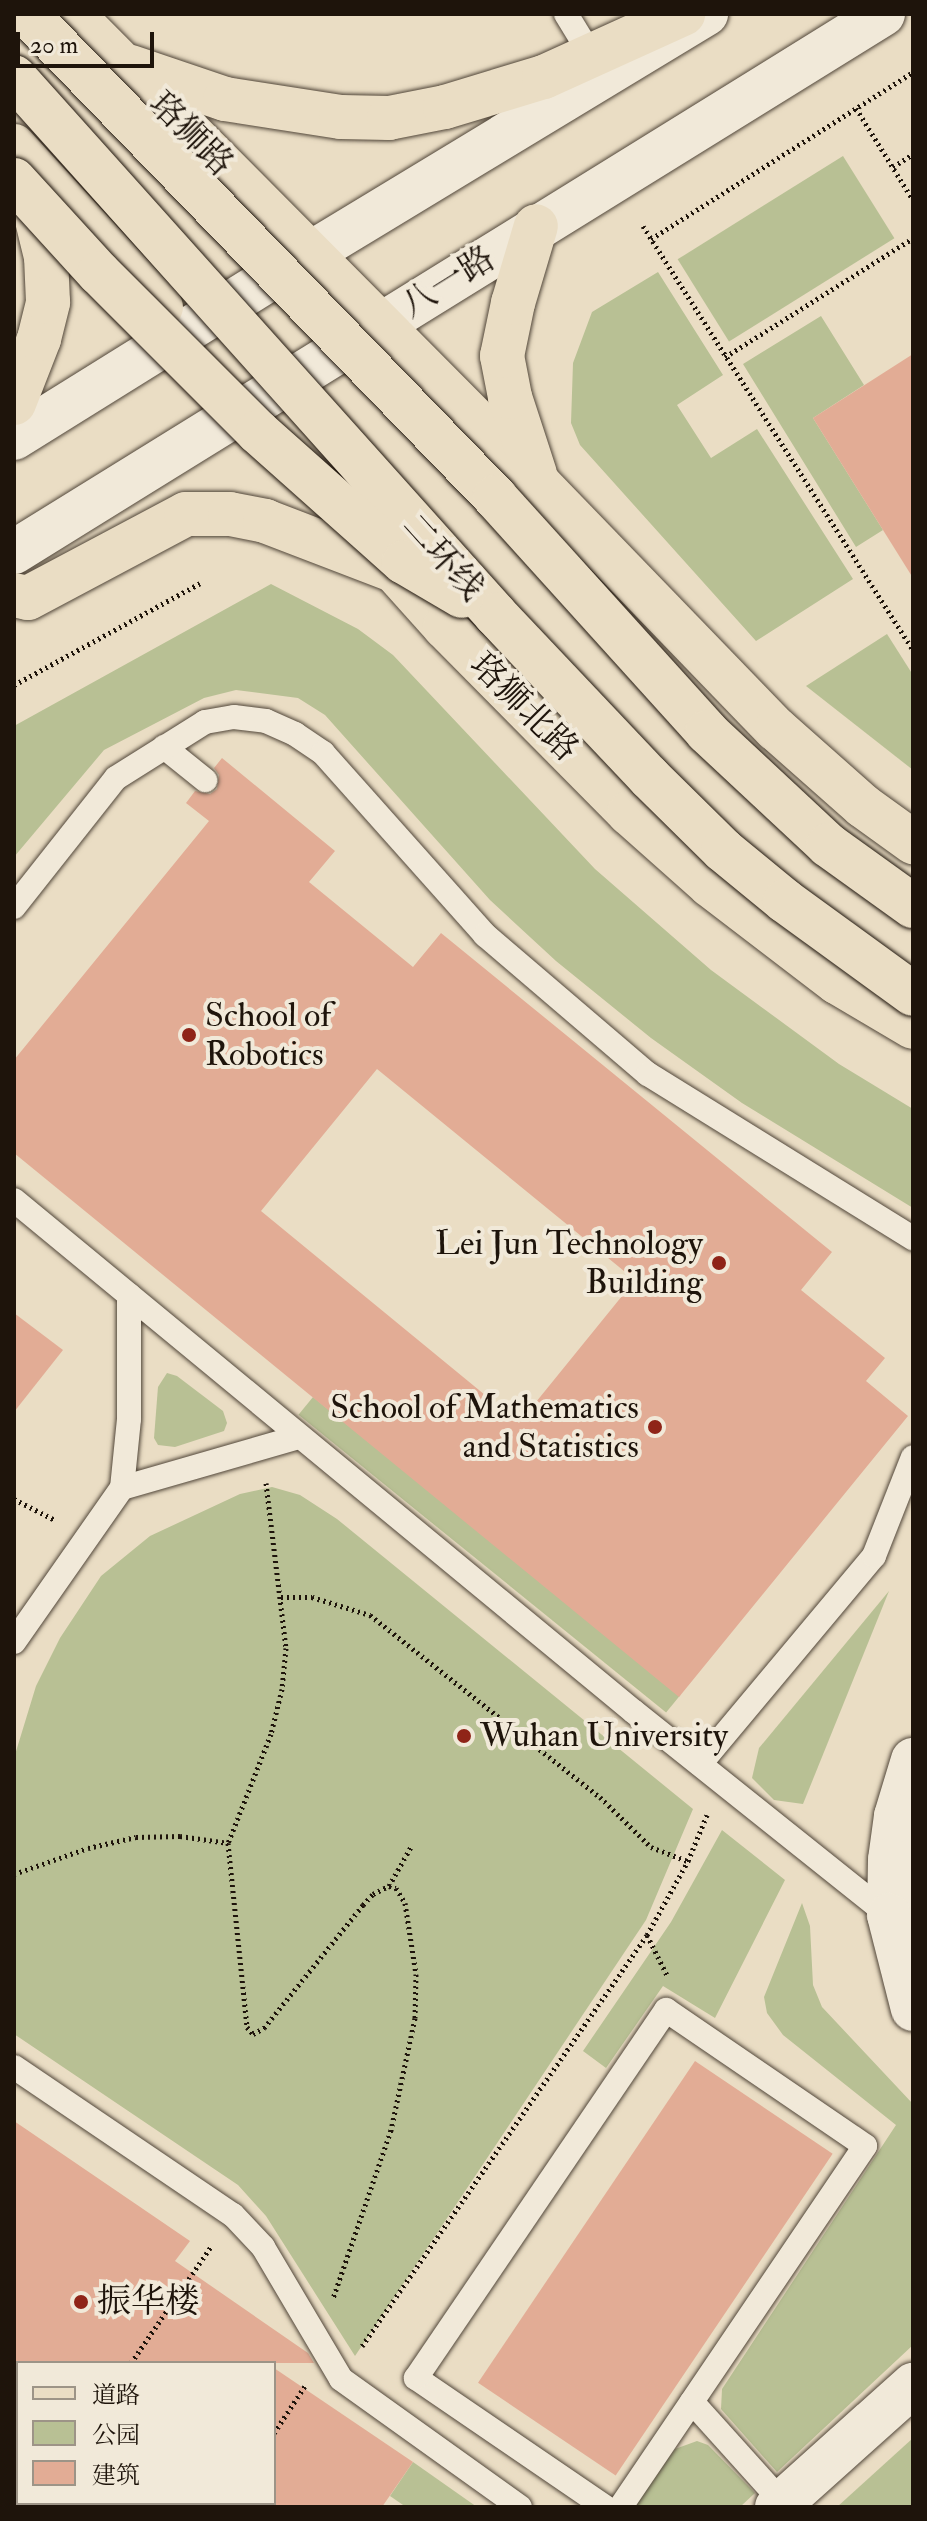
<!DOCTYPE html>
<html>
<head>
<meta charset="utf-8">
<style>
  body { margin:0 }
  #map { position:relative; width:927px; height:2521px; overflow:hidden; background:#eaddc4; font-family:"IM FELL Double Pica","Noto Serif SC",serif }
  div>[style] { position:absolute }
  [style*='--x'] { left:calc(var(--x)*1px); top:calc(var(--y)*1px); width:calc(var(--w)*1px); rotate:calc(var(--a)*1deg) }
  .green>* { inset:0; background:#b8c094; transform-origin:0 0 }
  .building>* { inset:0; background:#e2ac95; transform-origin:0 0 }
  .path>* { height:5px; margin-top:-2.5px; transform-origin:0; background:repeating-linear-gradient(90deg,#1e140b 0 2px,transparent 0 6px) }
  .roads { filter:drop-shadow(0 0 2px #514639) drop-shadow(0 0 2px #514639) }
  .service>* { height:24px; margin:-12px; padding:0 12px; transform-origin:12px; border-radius:12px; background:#f1e9d9 }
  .minor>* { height:44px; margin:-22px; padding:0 22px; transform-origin:22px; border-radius:22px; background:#f1e9d9 }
  .secondary>* { height:44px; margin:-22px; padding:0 22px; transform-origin:22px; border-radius:22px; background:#f1e9d9 }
  .primary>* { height:44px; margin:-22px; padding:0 22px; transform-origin:22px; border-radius:22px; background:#eaddc4 }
  .bridges { filter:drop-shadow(0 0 2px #1e140b) drop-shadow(0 0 2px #1e140b) }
  .trunk-bridge>* { height:44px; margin:-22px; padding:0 22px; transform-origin:22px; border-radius:22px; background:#eaddc4 }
  .dots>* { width:22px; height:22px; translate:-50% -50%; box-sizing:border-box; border:4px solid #f1e9d9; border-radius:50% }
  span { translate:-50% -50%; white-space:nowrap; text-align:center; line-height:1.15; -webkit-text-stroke:8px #f1e9d9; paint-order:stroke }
  .street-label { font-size:34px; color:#1e140b }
  .poi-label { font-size:34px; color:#1e140b }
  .left { translate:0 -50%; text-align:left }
  .right { translate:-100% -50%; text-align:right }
  .frame { position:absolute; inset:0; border:16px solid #1e140b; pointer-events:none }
  .legend { position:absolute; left:16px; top:2361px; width:260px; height:144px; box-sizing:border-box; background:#f1e9d9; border:2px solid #9d9487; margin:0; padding:10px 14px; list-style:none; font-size:24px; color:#1e140b }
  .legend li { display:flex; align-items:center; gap:16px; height:40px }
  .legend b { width:40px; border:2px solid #9d9487 }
  .scale { position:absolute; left:16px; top:32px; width:138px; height:36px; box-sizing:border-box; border:4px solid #1e140b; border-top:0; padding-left:10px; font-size:24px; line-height:28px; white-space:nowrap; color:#1e140b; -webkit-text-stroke:6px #f1e9d9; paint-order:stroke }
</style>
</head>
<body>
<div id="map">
  <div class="green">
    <div style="left:843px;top:156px;width:97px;height:195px;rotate:58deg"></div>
    <div style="clip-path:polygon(658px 272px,723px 375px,677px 405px,711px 458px,757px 429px,853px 579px,756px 641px,580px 445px,571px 423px,573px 363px,592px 312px)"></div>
    <div style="clip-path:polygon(821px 316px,864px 385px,813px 418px,883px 530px,856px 547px,743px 364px)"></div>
    <div style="clip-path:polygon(271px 584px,358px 629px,393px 655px,595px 869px,711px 970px,839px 1064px,913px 1109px,913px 1208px,742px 1103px,651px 1038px,556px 961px,490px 900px,325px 715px,298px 698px,236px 690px,204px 698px,104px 750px,14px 857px,14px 726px)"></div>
    <div style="clip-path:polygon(887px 634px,913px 675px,913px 770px,806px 686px)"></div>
    <div style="clip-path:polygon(167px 1373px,177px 1376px,223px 1411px,227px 1423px,224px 1431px,175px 1447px,158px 1445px,154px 1438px,158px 1387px)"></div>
    <div style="left:313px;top:1397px;width:473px;height:23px;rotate:39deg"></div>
    <div style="clip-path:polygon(272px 1487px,300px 1495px,337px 1519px,693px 1809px,646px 1920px,355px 2356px,266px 2216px,238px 2185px,14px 2034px,14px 1758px,36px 1686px,60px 1638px,101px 1576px,150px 1536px,240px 1494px)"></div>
    <div style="clip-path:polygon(889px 1591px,803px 1804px,774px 1800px,752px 1778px,759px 1748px)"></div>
    <div style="clip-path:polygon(722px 1830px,785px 1880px,715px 2018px,663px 1986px,606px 2068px,583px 2051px,671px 1922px)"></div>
    <div style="clip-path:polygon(802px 1903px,810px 1926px,813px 1985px,822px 2007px,913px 2104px,913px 2345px,777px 2472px,721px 2409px,722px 2389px,896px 2125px,783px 2035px,767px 2013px,764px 1997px)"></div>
    <div style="clip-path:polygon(913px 2438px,913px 2507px,837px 2507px)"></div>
    <div style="clip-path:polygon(697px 2441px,708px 2445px,755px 2493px,740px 2507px,634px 2507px,675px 2449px)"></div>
    <div style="clip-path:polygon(413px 2462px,477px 2507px,406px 2507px,390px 2496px)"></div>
  </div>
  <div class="building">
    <div style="clip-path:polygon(913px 354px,913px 578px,813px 418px)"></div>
    <div style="clip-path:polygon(evenodd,222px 758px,335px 851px,309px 882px,413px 967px,441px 933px,832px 1252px,801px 1290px,885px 1358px,866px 1381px,908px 1416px,679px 1697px,14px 1153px,14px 1060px,209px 821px,186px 803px,195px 791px,210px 794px,217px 789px,219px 775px,214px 768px,222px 758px,377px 1069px,635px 1280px,519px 1423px,261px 1211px,377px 1069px)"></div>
    <div style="clip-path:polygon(14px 1313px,63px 1350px,14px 1412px)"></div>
    <div style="left:695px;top:2061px;width:166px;height:388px;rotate:34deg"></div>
    <div style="clip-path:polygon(14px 2121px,190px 2241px,175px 2261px,308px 2353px,314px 2363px,14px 2363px)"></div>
    <div style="clip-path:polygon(274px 2368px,413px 2462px,382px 2507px,274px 2507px)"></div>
  </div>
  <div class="path">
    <div style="--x:856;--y:108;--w:108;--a:58.2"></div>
    <div style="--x:893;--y:167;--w:24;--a:-33"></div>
    <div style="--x:643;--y:226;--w:503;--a:57.51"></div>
    <div style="--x:651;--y:239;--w:311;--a:-32.5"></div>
    <div style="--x:725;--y:357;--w:222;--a:-32.3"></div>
    <div style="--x:14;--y:685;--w:212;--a:-28.7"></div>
    <div style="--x:266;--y:1483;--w:166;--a:83.1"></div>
    <div style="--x:286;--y:1648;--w:41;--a:95.6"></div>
    <div style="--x:282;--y:1689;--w:46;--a:103.7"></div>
    <div style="--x:271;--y:1734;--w:117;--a:111.5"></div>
    <div style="--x:228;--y:1843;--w:185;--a:84.1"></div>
    <div style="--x:247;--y:2027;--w:9;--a:49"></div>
    <div style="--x:253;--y:2034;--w:13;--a:-29"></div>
    <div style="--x:264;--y:2028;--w:158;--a:-51.2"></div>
    <div style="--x:363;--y:1905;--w:15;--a:-48"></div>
    <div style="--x:373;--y:1894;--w:18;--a:-27"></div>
    <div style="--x:389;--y:1886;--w:7;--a:16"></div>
    <div style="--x:396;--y:1888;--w:17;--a:59"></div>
    <div style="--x:405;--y:1903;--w:72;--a:81.2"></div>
    <div style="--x:416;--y:1974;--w:44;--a:91.3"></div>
    <div style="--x:415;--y:2018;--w:115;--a:102.1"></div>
    <div style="--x:391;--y:2130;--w:178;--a:109"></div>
    <div style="--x:14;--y:1499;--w:46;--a:27.1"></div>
    <div style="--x:281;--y:1597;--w:31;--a:0"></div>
    <div style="--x:312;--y:1597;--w:61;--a:17.2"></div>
    <div style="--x:370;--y:1615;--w:293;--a:38.4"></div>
    <div style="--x:600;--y:1797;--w:71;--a:44.4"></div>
    <div style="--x:651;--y:1847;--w:40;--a:21"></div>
    <div style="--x:14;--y:1874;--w:78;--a:-19.4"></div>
    <div style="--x:88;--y:1848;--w:49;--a:-12.9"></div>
    <div style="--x:136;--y:1837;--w:44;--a:-1.3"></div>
    <div style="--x:180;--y:1836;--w:49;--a:8.3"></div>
    <div style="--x:389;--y:1886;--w:47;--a:-60.7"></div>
    <div style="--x:647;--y:1935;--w:47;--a:63.4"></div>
    <div style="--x:362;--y:2346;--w:500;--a:-55.26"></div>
    <div style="--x:647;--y:1935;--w:85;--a:-61"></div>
    <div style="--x:688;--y:1861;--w:50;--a:-67.6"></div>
    <div style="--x:131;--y:2363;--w:143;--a:-55.5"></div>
    <div style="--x:274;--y:2433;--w:56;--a:-56.6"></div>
    <div style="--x:14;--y:2475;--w:5;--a:37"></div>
    <div style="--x:83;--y:2503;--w:7;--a:34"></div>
    <div style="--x:224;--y:2507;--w:1;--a:-45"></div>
  </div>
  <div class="roads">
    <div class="service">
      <div style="--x:566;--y:14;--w:48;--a:58.6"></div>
      <div style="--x:164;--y:747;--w:53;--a:38.8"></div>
      <div style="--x:14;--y:907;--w:164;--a:-51.7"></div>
      <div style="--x:116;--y:778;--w:105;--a:-32.2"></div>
      <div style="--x:205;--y:722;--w:29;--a:-10"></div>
      <div style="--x:234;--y:717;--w:32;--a:7"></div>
      <div style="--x:266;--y:721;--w:32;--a:24"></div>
      <div style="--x:295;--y:734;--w:34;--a:34"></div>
      <div style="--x:323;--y:753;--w:244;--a:48.3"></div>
      <div style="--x:485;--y:935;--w:214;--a:40.5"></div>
      <div style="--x:648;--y:1074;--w:312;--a:31.8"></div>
      <div style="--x:14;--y:1200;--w:803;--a:39.54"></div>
      <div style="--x:633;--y:1711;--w:327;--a:38.6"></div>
      <div style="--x:122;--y:1488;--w:184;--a:-16.1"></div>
      <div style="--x:14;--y:1642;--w:188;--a:-55"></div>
      <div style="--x:122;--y:1488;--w:69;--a:-84.2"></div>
      <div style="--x:129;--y:1419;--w:124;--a:-90"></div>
      <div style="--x:700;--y:1764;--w:271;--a:-50.1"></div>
      <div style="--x:874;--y:1556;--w:106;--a:-68.5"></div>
      <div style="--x:14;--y:2067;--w:264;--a:34.1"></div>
      <div style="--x:233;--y:2215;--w:44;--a:46.8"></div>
      <div style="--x:263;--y:2247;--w:153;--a:59.4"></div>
      <div style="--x:341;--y:2379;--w:220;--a:35.6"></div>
      <div style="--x:692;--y:2402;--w:135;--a:48"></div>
      <div style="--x:605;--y:2507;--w:229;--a:-145.7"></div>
      <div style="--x:416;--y:2378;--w:445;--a:-55.8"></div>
      <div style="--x:666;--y:2010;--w:241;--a:34.3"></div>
      <div style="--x:865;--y:2146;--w:436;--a:124.1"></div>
    </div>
    <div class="minor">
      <div style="--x:913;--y:1760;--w:59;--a:106.9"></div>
      <div style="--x:896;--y:1816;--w:44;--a:97.8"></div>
      <div style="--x:890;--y:1860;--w:55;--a:91"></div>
      <div style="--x:889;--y:1915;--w:97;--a:75.7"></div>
      <div style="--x:777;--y:2507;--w:183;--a:-41.9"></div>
    </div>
    <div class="secondary">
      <div style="--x:14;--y:438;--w:350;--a:-31.9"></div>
      <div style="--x:311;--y:253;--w:462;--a:-31.2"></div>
      <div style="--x:14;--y:552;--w:1022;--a:-31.76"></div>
    </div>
    <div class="primary">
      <div style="--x:72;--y:14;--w:663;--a:45.18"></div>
      <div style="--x:539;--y:484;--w:341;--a:46"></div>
      <div style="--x:776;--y:729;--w:116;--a:41.5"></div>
      <div style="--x:863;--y:806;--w:62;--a:35.8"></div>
      <div style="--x:131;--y:67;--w:99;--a:18.8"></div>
      <div style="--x:225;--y:99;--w:117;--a:8.8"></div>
      <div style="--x:341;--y:117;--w:48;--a:1.2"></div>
      <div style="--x:389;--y:118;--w:57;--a:-11.1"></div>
      <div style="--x:445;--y:107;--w:103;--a:-16.9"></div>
      <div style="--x:544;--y:77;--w:153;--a:-24.4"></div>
      <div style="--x:14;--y:146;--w:218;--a:47.6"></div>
      <div style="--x:14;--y:403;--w:69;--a:-68.7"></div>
      <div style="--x:39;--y:339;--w:38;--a:-76"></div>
      <div style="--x:48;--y:302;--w:45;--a:-92.5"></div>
      <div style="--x:46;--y:257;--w:72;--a:-103.7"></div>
      <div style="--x:535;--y:474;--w:81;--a:-108"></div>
      <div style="--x:510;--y:397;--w:42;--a:-101"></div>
      <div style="--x:502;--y:356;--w:54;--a:-78.3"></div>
      <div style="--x:513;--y:303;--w:80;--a:-73.4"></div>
      <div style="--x:376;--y:550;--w:103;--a:48.1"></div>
      <div style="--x:445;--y:627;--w:262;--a:45.3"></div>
      <div style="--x:629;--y:813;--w:108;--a:41.6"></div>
      <div style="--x:710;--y:885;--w:160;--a:37.4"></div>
      <div style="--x:837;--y:982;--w:88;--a:30.6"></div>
      <div style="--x:14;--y:595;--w:14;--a:12"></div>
      <div style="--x:28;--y:598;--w:179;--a:-28"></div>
      <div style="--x:186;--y:514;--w:44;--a:0"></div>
      <div style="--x:230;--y:514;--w:36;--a:11"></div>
      <div style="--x:265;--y:521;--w:139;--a:21"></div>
    </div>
  </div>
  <div class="bridges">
    <div class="trunk-bridge">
      <div style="--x:27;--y:14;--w:673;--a:45.9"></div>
      <div style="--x:495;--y:497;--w:316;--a:47.9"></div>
      <div style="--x:707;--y:732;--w:166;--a:43"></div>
      <div style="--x:828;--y:845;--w:105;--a:35.7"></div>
      <div style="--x:14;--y:77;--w:722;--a:48.14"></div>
      <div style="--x:496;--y:615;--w:223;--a:46.6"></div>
      <div style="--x:649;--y:777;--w:104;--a:44.6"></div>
      <div style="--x:723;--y:850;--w:80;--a:39.4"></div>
      <div style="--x:785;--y:901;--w:158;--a:36"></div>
      <div style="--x:14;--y:180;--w:126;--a:47.6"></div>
      <div style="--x:99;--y:273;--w:225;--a:45"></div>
      <div style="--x:258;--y:432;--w:195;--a:41.7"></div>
      <div style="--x:404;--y:562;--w:67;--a:30.4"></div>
    </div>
  </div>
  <div class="dots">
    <div style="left:189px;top:1035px;background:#8f2418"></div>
    <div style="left:719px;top:1263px;background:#8f2418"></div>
    <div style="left:655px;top:1427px;background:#8f2418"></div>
    <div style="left:464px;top:1736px;background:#8f2418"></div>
    <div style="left:81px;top:2302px;background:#8f2418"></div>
  </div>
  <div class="street-label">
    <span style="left:191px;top:134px;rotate:45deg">珞狮路</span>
    <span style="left:448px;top:282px;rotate:-32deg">八一路</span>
    <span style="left:443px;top:557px;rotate:48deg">二环线</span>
    <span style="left:524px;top:707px;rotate:45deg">珞狮北路</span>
  </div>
  <div class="poi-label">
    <span class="left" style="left:205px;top:1035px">School of<br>Robotics</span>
    <span class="right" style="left:703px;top:1263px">Lei Jun Technology<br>Building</span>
    <span class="right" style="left:639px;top:1427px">School of Mathematics<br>and Statistics</span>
    <span class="left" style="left:480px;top:1736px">Wuhan University</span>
    <span class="left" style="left:97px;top:2302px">振华楼</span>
  </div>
  <div class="frame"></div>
  <ul class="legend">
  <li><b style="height:10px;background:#eaddc4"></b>道路</li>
  <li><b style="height:22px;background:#b8c094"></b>公园</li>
  <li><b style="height:22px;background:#e2ac95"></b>建筑</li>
  </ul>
  <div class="scale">20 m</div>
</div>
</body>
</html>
